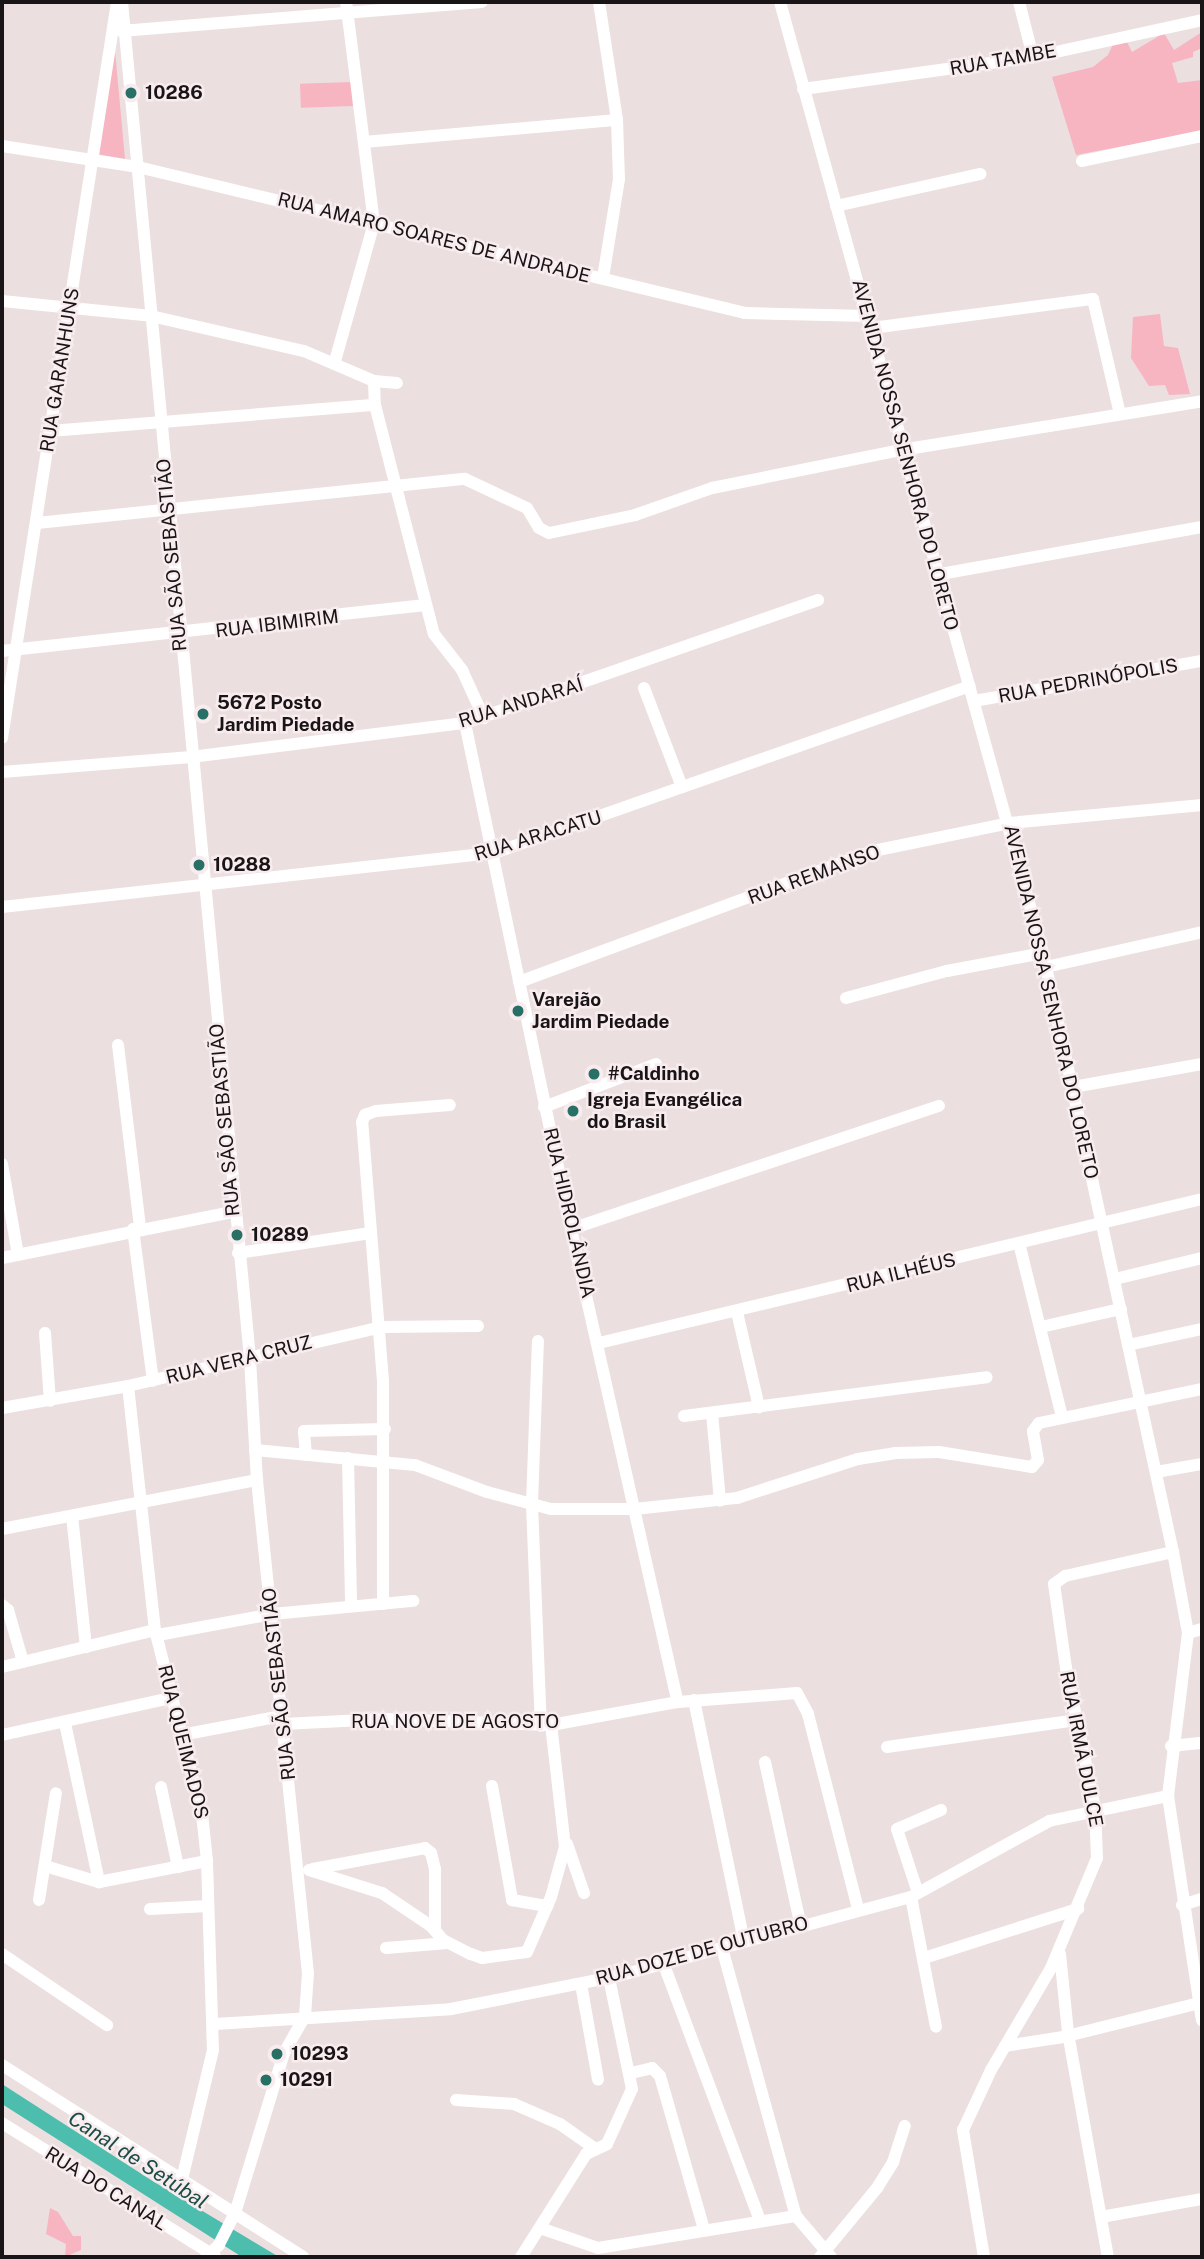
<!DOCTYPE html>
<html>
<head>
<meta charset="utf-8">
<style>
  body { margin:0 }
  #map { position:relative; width:1204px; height:2259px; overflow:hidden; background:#ebdfe0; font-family:"Public Sans",sans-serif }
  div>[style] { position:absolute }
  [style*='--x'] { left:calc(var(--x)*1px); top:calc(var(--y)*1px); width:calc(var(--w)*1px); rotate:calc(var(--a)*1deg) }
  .green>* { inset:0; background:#f6b5c0; transform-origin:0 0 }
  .water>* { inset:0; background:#4dbdae }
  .minor>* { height:12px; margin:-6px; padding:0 6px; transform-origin:6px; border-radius:6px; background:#fff }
  .dots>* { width:19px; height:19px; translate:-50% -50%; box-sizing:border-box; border:4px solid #f8ecee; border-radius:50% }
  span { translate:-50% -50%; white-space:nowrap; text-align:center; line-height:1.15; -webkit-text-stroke:5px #f8ecee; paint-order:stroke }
  .street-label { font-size:19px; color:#191516 }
  .poi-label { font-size:19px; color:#191516; font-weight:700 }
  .left { translate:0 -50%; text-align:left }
  .water-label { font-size:21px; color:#1b4c45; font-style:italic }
  .frame { position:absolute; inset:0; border:4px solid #191516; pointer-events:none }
</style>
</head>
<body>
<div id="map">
  <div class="green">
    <div style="clip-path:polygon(113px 29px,125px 159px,92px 153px)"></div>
    <div style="clip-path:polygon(1202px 32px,1202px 48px,1193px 52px,1193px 57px,1172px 63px,1178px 83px,1202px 80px,1202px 131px,1076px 155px,1052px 77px,1093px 67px,1108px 55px,1114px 42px,1127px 42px,1132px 52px,1164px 33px,1174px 50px)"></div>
    <div style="left:352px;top:82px;width:24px;height:52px;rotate:88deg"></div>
    <div style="clip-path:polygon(1160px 314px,1164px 346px,1178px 348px,1190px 394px,1169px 395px,1165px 385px,1149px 386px,1131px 358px,1133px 317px)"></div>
    <div style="clip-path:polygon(50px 2208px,58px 2212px,73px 2236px,81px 2236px,81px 2250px,65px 2257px,66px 2244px,46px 2234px)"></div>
  </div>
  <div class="water">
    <div style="clip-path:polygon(2px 2084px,151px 2180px,279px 2257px,242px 2257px,2px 2104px)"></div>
  </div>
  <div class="minor">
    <div style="--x:122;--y:2;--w:1363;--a:84.61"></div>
    <div style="--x:250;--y:1359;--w:121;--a:86.7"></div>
    <div style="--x:257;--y:1480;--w:496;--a:84.1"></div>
    <div style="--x:308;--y:1973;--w:43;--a:94"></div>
    <div style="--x:305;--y:2016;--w:43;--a:119.6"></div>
    <div style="--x:284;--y:2053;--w:167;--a:107"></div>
    <div style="--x:235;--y:2213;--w:36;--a:117"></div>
    <div style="--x:219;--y:2245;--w:18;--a:137"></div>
    <div style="--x:599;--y:2;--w:119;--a:81.3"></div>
    <div style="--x:617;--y:120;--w:59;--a:88.1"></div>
    <div style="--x:619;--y:179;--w:100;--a:99.2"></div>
    <div style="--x:780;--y:2;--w:987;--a:74.54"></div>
    <div style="--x:1043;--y:953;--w:613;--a:77.76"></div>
    <div style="--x:1173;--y:1552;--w:82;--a:79.5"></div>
    <div style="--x:1188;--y:1633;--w:164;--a:97"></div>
    <div style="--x:1168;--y:1796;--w:227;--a:81.4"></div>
    <div style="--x:1019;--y:2;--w:57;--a:75.7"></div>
    <div style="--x:121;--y:31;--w:362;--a:-4.6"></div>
    <div style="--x:803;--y:89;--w:232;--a:-7.9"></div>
    <div style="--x:1033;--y:57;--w:173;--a:-12.3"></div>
    <div style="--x:364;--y:142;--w:254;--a:-5"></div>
    <div style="--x:2;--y:146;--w:138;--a:8.8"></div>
    <div style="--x:138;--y:167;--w:624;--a:13.52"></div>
    <div style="--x:745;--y:313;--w:123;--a:1.4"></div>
    <div style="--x:1082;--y:161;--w:123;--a:-11.8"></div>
    <div style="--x:836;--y:206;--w:148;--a:-12.5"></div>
    <div style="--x:2;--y:301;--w:150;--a:5.7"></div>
    <div style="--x:151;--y:316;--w:157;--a:12.9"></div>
    <div style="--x:304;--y:351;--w:76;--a:23.2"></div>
    <div style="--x:374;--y:381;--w:23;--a:5"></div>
    <div style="--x:872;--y:328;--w:223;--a:-7.5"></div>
    <div style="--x:1093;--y:299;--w:118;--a:76.8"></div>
    <div style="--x:335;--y:361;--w:143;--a:-74.2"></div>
    <div style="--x:374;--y:223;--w:223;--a:-97.2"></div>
    <div style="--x:374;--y:381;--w:24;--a:88"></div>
    <div style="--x:375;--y:405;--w:236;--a:75.6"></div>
    <div style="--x:434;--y:634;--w:46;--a:52.1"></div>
    <div style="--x:462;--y:670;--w:53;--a:65.4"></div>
    <div style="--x:50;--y:431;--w:326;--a:-4.6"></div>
    <div style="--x:37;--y:523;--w:430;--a:-5.9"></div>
    <div style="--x:465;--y:479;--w:68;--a:25.1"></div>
    <div style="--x:527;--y:508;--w:23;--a:59"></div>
    <div style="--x:539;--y:528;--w:11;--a:27"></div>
    <div style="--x:549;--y:533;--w:88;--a:-11.8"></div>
    <div style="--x:635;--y:515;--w:82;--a:-19.3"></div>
    <div style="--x:712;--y:488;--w:193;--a:-11.4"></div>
    <div style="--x:901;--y:450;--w:305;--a:-9.2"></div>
    <div style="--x:935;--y:575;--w:271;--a:-10.2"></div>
    <div style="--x:2;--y:651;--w:426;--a:-6.2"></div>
    <div style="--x:644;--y:688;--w:106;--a:69"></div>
    <div style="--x:974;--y:701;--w:231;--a:-10"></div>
    <div style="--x:465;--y:723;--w:517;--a:78.17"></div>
    <div style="--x:571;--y:1229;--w:485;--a:77.3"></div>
    <div style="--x:2;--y:738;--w:745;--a:-81.12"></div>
    <div style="--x:2;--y:772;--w:190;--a:-4.5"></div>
    <div style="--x:191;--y:757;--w:276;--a:-7.1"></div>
    <div style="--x:465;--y:723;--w:374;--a:-19.2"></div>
    <div style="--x:2;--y:907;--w:495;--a:-6.3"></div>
    <div style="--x:494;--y:853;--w:504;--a:-19.33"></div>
    <div style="--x:1046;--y:967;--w:160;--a:-12.6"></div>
    <div style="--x:519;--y:982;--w:377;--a:-20.3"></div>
    <div style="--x:873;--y:851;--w:139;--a:-11.6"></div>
    <div style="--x:1009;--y:823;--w:194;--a:-5.3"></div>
    <div style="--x:846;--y:998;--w:105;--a:-15"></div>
    <div style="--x:947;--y:971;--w:98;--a:-10.6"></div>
    <div style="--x:118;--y:1045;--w:184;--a:83.1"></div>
    <div style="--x:1073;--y:1087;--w:131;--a:-10.1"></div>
    <div style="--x:544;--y:1107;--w:120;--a:-21"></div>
    <div style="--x:2;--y:1164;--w:92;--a:80"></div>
    <div style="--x:133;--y:1229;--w:153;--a:82.5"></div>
    <div style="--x:571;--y:1229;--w:388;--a:-18.5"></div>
    <div style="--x:1019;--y:1243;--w:179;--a:76.1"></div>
    <div style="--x:238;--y:1253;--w:134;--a:-8.6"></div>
    <div style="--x:2;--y:1258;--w:236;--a:-11.3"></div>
    <div style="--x:1115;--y:1279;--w:89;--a:-13.6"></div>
    <div style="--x:737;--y:1312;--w:98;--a:77"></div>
    <div style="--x:1041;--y:1327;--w:82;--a:-12.7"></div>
    <div style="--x:45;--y:1333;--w:68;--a:85.8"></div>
    <div style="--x:599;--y:1343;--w:620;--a:-13.43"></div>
    <div style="--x:1128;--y:1345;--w:76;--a:-12.2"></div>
    <div style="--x:128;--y:1386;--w:245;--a:83.7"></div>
    <div style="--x:155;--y:1630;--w:190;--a:75.7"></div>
    <div style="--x:202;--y:1814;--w:47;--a:83.9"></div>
    <div style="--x:207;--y:1861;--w:189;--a:88.2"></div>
    <div style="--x:213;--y:2050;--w:133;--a:103.5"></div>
    <div style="--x:2;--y:1408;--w:128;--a:-9.9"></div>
    <div style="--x:128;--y:1386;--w:260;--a:-13.1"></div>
    <div style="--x:381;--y:1327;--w:97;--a:-0.6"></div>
    <div style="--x:712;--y:1413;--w:88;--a:84.8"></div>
    <div style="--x:684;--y:1416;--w:305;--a:-7.3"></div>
    <div style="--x:255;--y:1450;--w:161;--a:5.4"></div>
    <div style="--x:415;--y:1465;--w:77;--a:20.6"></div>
    <div style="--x:487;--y:1492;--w:66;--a:14.9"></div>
    <div style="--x:551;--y:1509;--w:84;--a:0"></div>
    <div style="--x:635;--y:1509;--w:103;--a:-6.2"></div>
    <div style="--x:737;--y:1498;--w:127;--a:-17.9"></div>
    <div style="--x:858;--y:1459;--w:37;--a:-9"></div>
    <div style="--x:895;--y:1453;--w:44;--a:-1.3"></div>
    <div style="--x:939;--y:1452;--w:94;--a:9.2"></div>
    <div style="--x:1032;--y:1467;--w:9;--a:-49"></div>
    <div style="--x:1038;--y:1460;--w:29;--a:-100"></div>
    <div style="--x:1033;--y:1431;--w:10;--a:-53"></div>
    <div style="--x:1039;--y:1423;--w:167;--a:-11.8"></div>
    <div style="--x:306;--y:1455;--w:24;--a:-95"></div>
    <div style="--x:304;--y:1431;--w:81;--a:-1.4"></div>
    <div style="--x:348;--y:1458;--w:148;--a:88.8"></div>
    <div style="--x:1156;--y:1472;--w:47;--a:-9.9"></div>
    <div style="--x:532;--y:1503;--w:162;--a:-87.9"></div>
    <div style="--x:532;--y:1505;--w:221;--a:87.7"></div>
    <div style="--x:72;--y:1516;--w:132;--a:83.9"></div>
    <div style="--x:2;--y:1529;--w:260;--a:-10.9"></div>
    <div style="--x:383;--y:1604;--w:223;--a:-90"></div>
    <div style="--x:383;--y:1381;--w:260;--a:-94.6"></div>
    <div style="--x:362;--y:1122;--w:8;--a:-67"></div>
    <div style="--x:365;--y:1115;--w:12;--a:-20"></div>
    <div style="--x:376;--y:1111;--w:74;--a:-4.6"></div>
    <div style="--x:2;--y:1605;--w:8;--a:40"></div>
    <div style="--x:8;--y:1610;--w:54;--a:73.9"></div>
    <div style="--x:1188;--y:1633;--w:15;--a:-16"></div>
    <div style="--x:158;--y:1635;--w:116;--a:-10.4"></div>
    <div style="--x:272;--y:1614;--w:142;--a:-5.3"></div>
    <div style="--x:2;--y:1667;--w:157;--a:-13.6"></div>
    <div style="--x:694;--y:1700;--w:246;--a:78.3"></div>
    <div style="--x:65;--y:1723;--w:163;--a:77.9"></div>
    <div style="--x:283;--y:1724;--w:101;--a:-2.8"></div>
    <div style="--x:384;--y:1719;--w:167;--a:2.1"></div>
    <div style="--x:551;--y:1725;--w:129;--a:-10.3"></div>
    <div style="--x:678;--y:1702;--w:119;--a:-4.3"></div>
    <div style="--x:797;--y:1693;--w:24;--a:62"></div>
    <div style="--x:808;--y:1714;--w:201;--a:75.6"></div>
    <div style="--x:2;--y:1735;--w:172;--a:-12.4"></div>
    <div style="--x:181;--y:1735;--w:103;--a:-10.7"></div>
    <div style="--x:1171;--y:1746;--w:31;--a:-6"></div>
    <div style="--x:887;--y:1747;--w:191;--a:-8.1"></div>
    <div style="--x:765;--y:1762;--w:165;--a:77.7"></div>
    <div style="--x:492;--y:1786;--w:116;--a:80"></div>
    <div style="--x:512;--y:1900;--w:36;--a:10"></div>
    <div style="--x:161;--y:1787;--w:82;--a:78"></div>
    <div style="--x:567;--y:1844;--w:52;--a:70.9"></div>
    <div style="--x:45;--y:1866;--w:56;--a:16.5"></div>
    <div style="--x:99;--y:1882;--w:110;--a:-11"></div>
    <div style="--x:313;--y:1869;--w:114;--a:-10.6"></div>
    <div style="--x:425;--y:1848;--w:8;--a:40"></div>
    <div style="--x:431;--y:1853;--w:16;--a:76"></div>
    <div style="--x:435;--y:1869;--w:60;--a:90"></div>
    <div style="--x:309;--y:1870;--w:77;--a:17.5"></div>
    <div style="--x:382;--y:1893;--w:59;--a:34"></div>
    <div style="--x:431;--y:1926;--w:18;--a:49"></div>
    <div style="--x:443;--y:1940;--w:31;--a:27"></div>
    <div style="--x:471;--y:1954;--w:12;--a:20"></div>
    <div style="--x:482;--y:1958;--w:45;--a:-7.6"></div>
    <div style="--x:527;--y:1952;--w:60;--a:-66.4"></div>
    <div style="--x:551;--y:1897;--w:52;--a:-74.4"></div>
    <div style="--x:565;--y:1847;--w:123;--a:-96.5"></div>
    <div style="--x:918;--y:1893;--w:67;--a:-108.2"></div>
    <div style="--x:897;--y:1829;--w:48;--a:-23.4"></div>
    <div style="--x:911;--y:1897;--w:132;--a:79.1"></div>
    <div style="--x:39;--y:1900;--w:108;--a:-81"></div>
    <div style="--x:1182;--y:1905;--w:21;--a:-17"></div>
    <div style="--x:150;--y:1909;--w:58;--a:-3"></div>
    <div style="--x:386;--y:1948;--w:62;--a:-4.6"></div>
    <div style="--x:722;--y:1948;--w:278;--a:74.6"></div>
    <div style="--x:796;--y:2216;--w:54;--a:49.5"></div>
    <div style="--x:2;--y:1954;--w:127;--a:34.1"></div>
    <div style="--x:1060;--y:1954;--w:79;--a:84.2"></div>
    <div style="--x:1068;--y:2033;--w:228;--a:79.9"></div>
    <div style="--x:924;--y:1958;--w:162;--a:-17.7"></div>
    <div style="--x:664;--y:1965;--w:273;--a:69.4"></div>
    <div style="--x:581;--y:1984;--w:97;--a:79.9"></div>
    <div style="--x:215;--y:2024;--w:236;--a:-3.6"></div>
    <div style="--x:451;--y:2009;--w:170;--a:-11.2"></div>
    <div style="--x:618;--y:1976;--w:303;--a:-15.1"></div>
    <div style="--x:911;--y:1897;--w:158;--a:-28.8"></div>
    <div style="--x:1049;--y:1821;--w:122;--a:-11.9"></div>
    <div style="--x:1005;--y:2046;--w:59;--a:-8.8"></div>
    <div style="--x:1063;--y:2037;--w:140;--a:-14"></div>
    <div style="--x:2;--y:2065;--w:357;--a:32.5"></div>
    <div style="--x:631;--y:2073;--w:22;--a:-13"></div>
    <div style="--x:652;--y:2068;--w:11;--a:45"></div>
    <div style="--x:660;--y:2076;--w:159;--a:74"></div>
    <div style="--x:456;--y:2100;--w:58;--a:3.9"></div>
    <div style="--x:514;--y:2104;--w:50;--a:23.5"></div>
    <div style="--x:560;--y:2124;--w:42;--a:35.2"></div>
    <div style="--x:2;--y:2123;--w:251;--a:32"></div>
    <div style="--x:1101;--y:2217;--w:103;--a:-10.1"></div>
    <div style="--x:540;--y:2228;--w:61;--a:19"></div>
    <div style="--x:598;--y:2248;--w:201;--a:-9.2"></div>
    <div style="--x:521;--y:2257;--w:122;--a:-57.7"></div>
    <div style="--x:586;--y:2154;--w:23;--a:-25"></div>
    <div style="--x:607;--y:2144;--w:60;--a:-65.6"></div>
    <div style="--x:632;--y:2089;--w:113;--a:-101.7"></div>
    <div style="--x:820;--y:2257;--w:89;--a:-50.4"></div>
    <div style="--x:877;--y:2188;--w:31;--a:-58"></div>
    <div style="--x:893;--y:2162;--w:38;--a:-72"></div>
    <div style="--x:984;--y:2257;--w:129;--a:-99.4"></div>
    <div style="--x:963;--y:2130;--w:66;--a:-65"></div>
    <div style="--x:991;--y:2070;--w:118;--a:-59.5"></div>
    <div style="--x:1051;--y:1968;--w:119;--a:-67.3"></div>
    <div style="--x:1097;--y:1858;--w:50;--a:-92.3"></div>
    <div style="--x:1095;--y:1808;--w:143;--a:-101.7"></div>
    <div style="--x:1066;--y:1668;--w:85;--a:-98.1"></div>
    <div style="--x:1054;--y:1584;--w:14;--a:-36"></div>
    <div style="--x:1065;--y:1576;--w:111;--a:-12.5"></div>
  </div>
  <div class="dots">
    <div style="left:131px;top:93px;background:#287066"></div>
    <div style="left:203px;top:714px;background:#287066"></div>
    <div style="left:199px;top:865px;background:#287066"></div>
    <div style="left:518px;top:1011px;background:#287066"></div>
    <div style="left:594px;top:1074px;background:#287066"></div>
    <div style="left:573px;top:1111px;background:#287066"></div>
    <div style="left:237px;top:1235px;background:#287066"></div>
    <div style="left:277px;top:2054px;background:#287066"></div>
    <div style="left:266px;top:2080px;background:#287066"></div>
  </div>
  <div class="street-label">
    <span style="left:1003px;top:60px;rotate:-10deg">RUA TAMBE</span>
    <span style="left:434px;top:238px;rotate:14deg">RUA AMARO SOARES DE ANDRADE</span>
    <span style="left:60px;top:370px;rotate:-81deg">RUA GARANHUNS</span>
    <span style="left:905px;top:455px;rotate:75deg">AVENIDA NOSSA SENHORA DO LORETO</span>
    <span style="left:172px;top:555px;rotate:-95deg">RUA SÃO SEBASTIÃO</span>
    <span style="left:277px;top:624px;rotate:-7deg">RUA IBIMIRIM</span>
    <span style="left:1088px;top:681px;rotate:-10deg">RUA PEDRINÓPOLIS</span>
    <span style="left:521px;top:703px;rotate:-17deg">RUA ANDARAÍ</span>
    <span style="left:538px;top:836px;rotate:-17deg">RUA ARACATU</span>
    <span style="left:814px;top:875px;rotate:-20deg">RUA REMANSO</span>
    <span style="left:1051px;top:1002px;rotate:77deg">AVENIDA NOSSA SENHORA DO LORETO</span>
    <span style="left:225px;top:1120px;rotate:-95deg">RUA SÃO SEBASTIÃO</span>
    <span style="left:569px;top:1213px;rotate:77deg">RUA HIDROLÂNDIA</span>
    <span style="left:901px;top:1273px;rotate:-14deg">RUA ILHÉUS</span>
    <span style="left:239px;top:1360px;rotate:-14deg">RUA VERA CRUZ</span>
    <span style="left:279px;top:1684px;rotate:-96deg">RUA SÃO SEBASTIÃO</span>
    <span style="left:455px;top:1722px">RUA NOVE DE AGOSTO</span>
    <span style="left:183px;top:1742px;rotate:76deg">RUA QUEIMADOS</span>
    <span style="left:1081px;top:1749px;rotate:79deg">RUA IRMÃ DULCE</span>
    <span style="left:702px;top:1951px;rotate:-15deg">RUA DOZE DE OUTUBRO</span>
    <span style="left:106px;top:2189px;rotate:32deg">RUA DO CANAL</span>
  </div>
  <div class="poi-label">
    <span class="left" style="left:145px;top:93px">10286</span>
    <span class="left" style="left:217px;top:714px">5672 Posto<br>Jardim Piedade</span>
    <span class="left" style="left:213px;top:865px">10288</span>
    <span class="left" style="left:532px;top:1011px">Varejão<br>Jardim Piedade</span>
    <span class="left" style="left:608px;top:1074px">#Caldinho</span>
    <span class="left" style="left:587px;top:1111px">Igreja Evangélica<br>do Brasil</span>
    <span class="left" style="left:251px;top:1235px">10289</span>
    <span class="left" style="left:291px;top:2054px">10293</span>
    <span class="left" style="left:280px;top:2080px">10291</span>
  </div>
  <div class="water-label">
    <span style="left:138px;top:2160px;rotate:33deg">Canal de Setúbal</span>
  </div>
  <div class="frame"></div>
</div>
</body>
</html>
